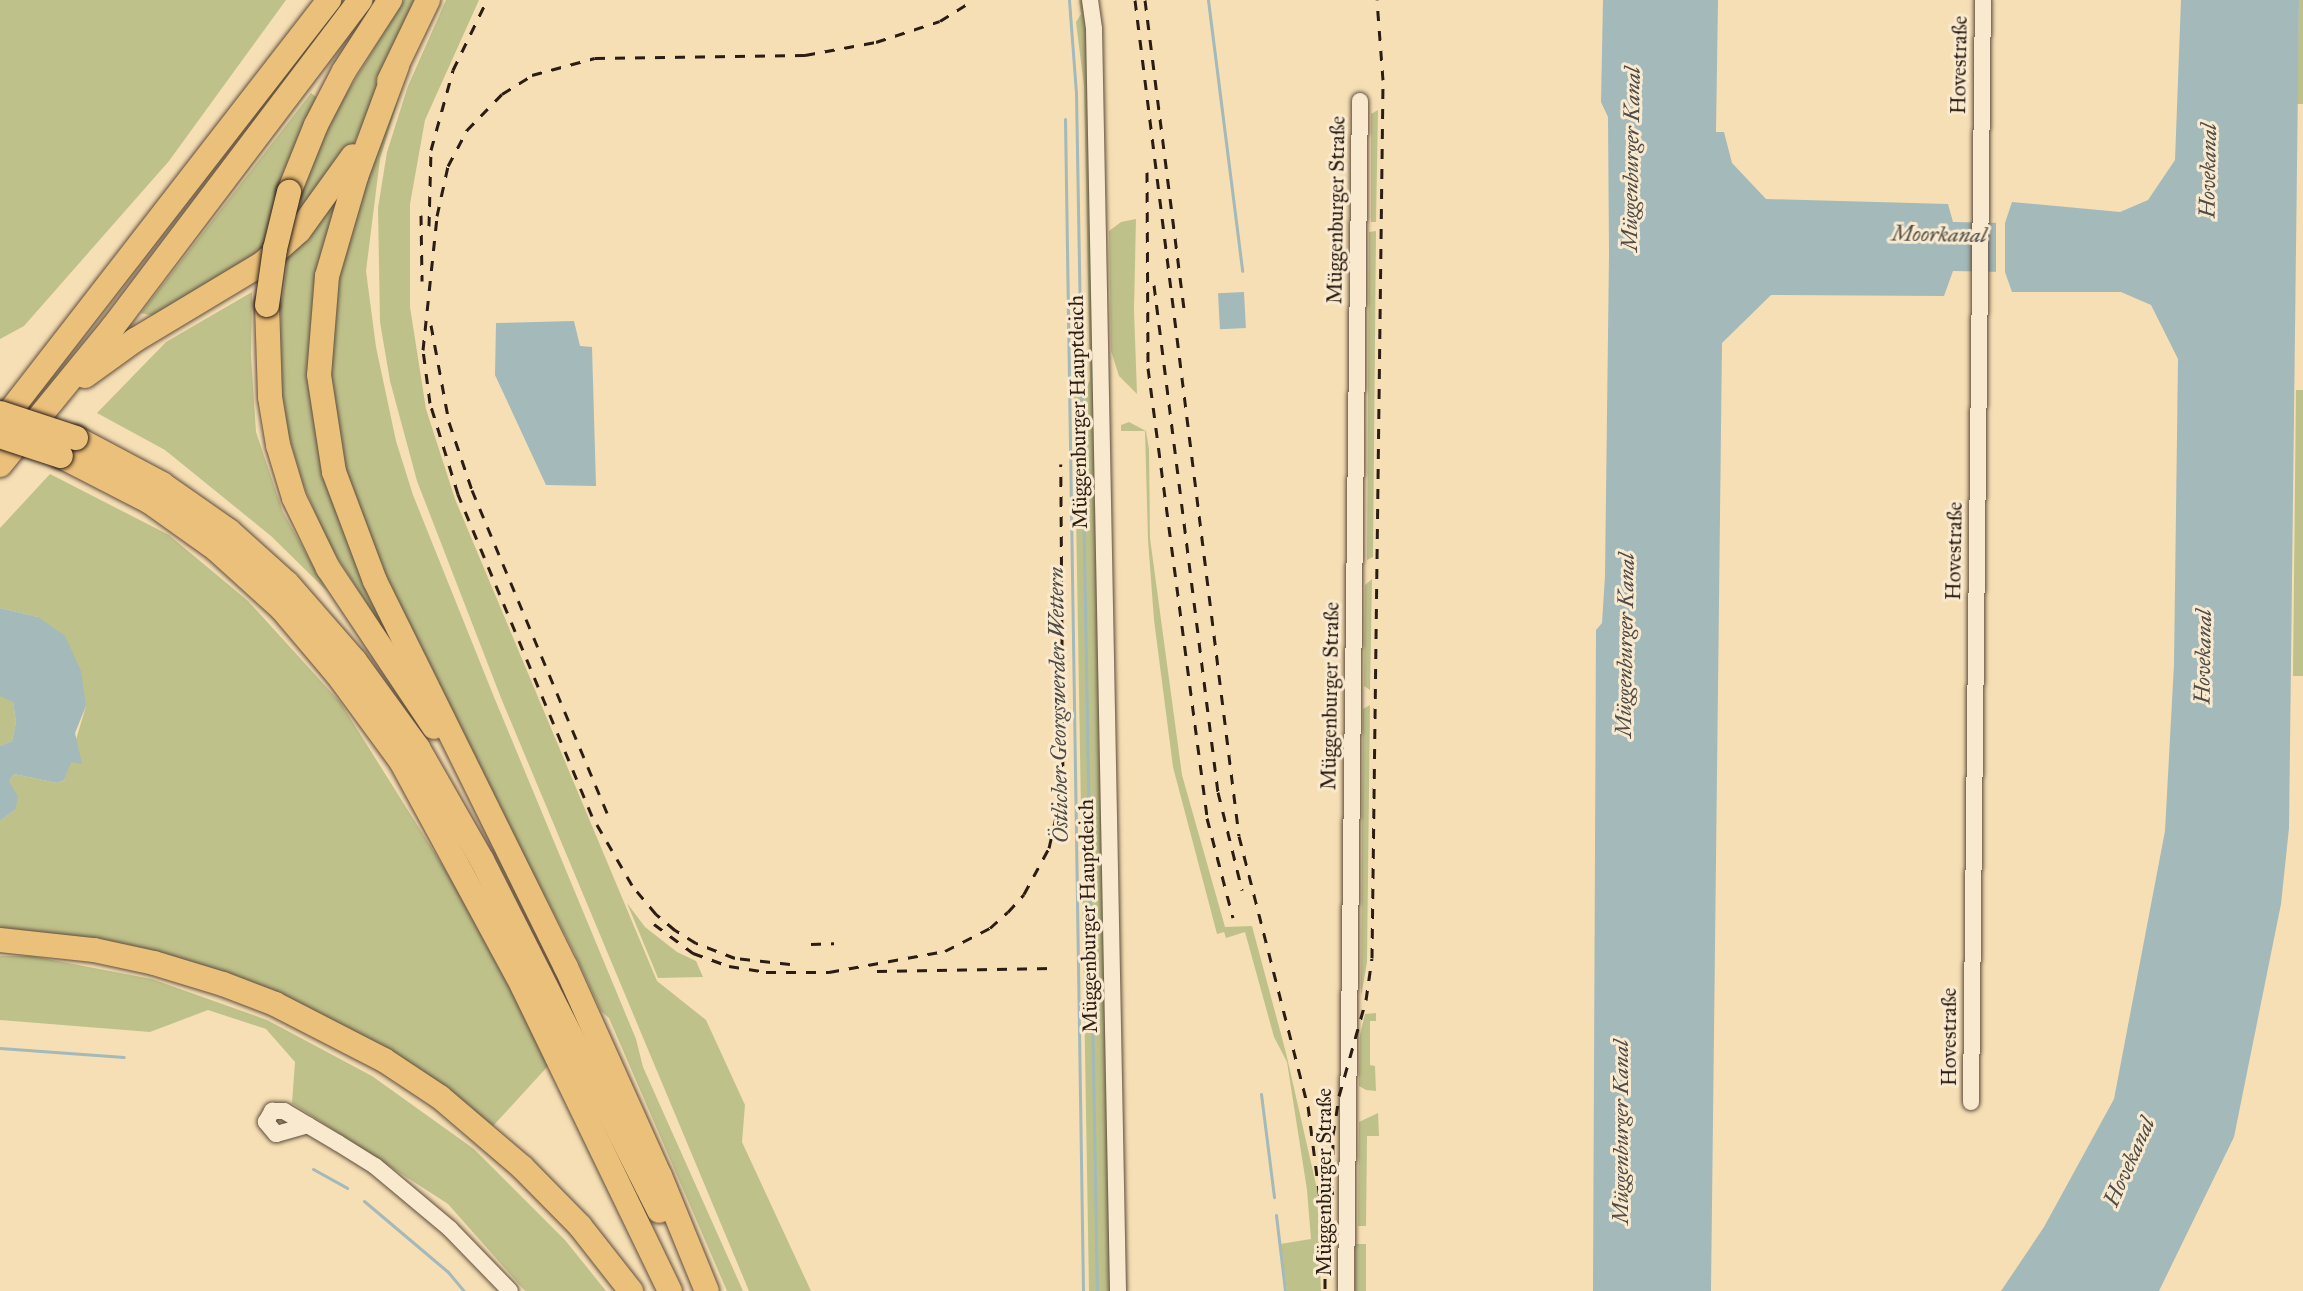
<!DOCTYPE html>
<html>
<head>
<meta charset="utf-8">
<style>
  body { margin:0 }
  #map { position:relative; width:2303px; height:1291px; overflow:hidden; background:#f6dfb5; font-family:"IM FELL Great Primer",serif }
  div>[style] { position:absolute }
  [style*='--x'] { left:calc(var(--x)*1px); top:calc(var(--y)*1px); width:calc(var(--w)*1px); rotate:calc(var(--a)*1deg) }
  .green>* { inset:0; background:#bfc18b; transform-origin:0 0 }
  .water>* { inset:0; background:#a3b9ba; transform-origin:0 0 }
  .pier>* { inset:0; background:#f6dfb5; transform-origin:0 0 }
  .stream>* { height:3px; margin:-1.5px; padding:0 1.5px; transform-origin:1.5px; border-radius:1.5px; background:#a3b9ba }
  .roads { filter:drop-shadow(0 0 2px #5e4d3c) drop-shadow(0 0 2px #5e4d3c) }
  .minor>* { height:16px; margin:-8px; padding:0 8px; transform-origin:8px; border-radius:8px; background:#f9eacf }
  .highway>* { height:24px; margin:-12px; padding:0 12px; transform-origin:12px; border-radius:12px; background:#ebc07a }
  .rail>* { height:3px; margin-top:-1.5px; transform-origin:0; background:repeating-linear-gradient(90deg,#2b1c14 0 10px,transparent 0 20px) }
  .bridges { filter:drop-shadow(0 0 2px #2b1c14) drop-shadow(0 0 2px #2b1c14) }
  .highway-bridge>* { height:24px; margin:-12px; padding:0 12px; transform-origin:12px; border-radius:12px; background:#ebc07a }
  span { translate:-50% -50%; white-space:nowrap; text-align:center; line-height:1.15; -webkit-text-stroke:6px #f9eacf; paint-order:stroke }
  .street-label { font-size:21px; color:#2b1c14 }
  .water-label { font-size:22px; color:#4f4b46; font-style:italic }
</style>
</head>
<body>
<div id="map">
  <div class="green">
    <div style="clip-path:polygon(0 0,286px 0,169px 161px,24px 326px,0 339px)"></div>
    <div style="clip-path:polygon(404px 0,420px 0,374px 103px,350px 151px,291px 231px,309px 169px,335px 112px)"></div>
    <div style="clip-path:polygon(479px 0,425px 120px,410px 204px,410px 307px,426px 409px,455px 499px,657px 981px,706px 1020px,745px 1105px,742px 1142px,811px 1291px,749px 1291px,501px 698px,417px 481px,390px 381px,380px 322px,378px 208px,387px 152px,408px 86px,446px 0)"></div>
    <div style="clip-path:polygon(1079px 0,1083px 0,1086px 27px,1112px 1291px,1089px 1291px,1074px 392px,1085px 391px,1090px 380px,1084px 86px,1076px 22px,1081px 14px)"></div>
    <div style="clip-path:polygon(2299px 0,2303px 0,2303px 104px,2297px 104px)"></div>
    <div style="clip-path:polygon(407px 71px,380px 159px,366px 271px,376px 347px,396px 441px,413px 495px,494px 697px,636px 1039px,643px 1067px,743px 1291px,727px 1291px,609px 1018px,601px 1011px,574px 952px,435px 684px,358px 519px,330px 416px,332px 289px,369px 159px)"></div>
    <div style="clip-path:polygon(311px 93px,320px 100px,264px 254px,158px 317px,141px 313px)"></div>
    <div style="clip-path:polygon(1378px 110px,1376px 222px,1371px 222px,1371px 114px)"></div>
    <div style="clip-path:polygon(349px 176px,319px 421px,428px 699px,328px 543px,303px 484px,287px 430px,279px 371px,281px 307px,289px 251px)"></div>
    <div style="clip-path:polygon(1136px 219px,1134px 310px,1137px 394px,1119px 376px,1111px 351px,1109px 231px,1121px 222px)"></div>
    <div style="clip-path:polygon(1376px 231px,1373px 557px,1367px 560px,1369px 232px)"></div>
    <div style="clip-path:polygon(252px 292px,251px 355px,256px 432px,283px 512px,327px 591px,271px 536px,165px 450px,97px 413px,166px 342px)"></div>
    <div style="clip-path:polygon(2296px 390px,2303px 390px,2303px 676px,2293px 676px)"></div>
    <div style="clip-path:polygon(1129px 422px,1146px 431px,1149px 449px,1150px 538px,1182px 775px,1225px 927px,1252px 926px,1286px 1053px,1317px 1189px,1321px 1291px,1287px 1291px,1280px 1244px,1311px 1239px,1307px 1190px,1287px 1062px,1274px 1037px,1245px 932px,1226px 938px,1224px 932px,1217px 934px,1173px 767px,1154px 620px,1148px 540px,1145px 431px,1121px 431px,1121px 425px)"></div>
    <div style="clip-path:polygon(50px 474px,169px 535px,248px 601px,340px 702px,480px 925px,548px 1066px,493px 1126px,394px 1053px,288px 999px,0 932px,0 821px,15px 810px,9px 781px,14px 774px,57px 783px,64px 780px,86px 706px,38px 617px,0 608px,0 528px)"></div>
    <div style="clip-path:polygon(1372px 579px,1370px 690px,1364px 686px,1365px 585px)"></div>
    <div style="clip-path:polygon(5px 695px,13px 702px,16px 722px,12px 741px,0 746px,0 696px)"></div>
    <div style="clip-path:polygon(1370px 705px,1367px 962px,1361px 997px,1363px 709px)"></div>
    <div style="clip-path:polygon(627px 903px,645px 927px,677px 952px,696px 961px,703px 977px,658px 978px)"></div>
    <div style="clip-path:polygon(0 956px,31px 956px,152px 979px,267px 1020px,372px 1076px,474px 1149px,565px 1240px,606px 1291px,525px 1291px,448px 1204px,292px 1103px,295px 1062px,266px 1029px,208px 1010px,150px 1032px,0 1020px)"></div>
    <div style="clip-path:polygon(1376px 1013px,1376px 1021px,1370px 1021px,1370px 1065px,1375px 1066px,1376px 1091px,1366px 1090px,1359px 1086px,1360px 1035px,1365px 1014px)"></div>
    <div style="clip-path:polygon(1378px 1113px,1379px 1136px,1367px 1136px,1366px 1226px,1358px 1226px,1359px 1122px)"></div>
    <div style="left:1366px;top:1244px;width:47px;height:11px;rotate:90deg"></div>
  </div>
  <div class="water">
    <div style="clip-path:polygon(1603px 0,1718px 0,1716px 132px,1724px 132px,1732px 163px,1766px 199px,1948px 204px,1953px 222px,2005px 223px,2012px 202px,2120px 212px,2148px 200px,2175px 160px,2181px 0,2299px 0,2289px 828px,2281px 904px,2234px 1137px,2159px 1291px,2001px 1291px,2044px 1227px,2114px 1099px,2165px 831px,2174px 664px,2178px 359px,2151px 305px,2121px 292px,2012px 292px,2005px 272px,1953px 271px,1944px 296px,1771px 295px,1722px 343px,1711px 1291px,1593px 1291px,1596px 630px,1602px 623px,1605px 576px,1609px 254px,1608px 117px,1601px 102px)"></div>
    <div style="left:1244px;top:292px;width:36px;height:26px;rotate:87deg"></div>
    <div style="clip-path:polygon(574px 321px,580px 346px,592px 347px,596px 486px,546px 485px,495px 375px,496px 323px)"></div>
    <div style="clip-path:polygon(0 608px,38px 617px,65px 636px,81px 671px,86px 706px,75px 733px,82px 764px,71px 762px,64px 780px,57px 783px,14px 774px,9px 781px,18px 797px,15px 810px,0 821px,0 746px,12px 741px,16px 722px,13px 702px,0 696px)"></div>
  </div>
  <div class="pier">
    <div style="left:1996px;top:221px;width:9px;height:53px"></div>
  </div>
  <div class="stream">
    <div style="--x:1069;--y:0;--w:93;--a:85.7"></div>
    <div style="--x:1076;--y:93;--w:1198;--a:89"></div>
    <div style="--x:1208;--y:0;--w:273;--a:82.8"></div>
    <div style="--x:1065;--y:119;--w:1172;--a:89.12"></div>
    <div style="--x:0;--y:1048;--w:124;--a:4.2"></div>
    <div style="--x:1261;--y:1094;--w:104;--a:82.8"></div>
    <div style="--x:313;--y:1169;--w:39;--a:29"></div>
    <div style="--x:364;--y:1201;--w:110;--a:40.2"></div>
    <div style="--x:448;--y:1272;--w:25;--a:50"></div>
    <div style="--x:1276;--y:1215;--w:77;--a:83.2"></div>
  </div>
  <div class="roads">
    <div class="minor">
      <div style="--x:1090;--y:0;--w:29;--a:82"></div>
      <div style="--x:1094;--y:29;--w:1262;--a:88.91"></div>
      <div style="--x:1971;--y:1102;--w:1102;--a:-89.38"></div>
      <div style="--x:308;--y:1125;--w:33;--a:164"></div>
      <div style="--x:276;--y:1134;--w:16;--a:-130"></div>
      <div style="--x:266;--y:1122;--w:13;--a:-61"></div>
      <div style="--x:272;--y:1111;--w:12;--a:0"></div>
      <div style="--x:284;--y:1111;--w:63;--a:30.7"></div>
      <div style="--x:338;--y:1143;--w:44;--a:31.9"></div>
      <div style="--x:375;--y:1166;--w:98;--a:40"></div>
      <div style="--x:450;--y:1229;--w:86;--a:45.9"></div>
      <div style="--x:1346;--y:1291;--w:1190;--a:-89.33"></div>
    </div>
    <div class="highway">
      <div style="--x:397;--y:66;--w:118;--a:110.3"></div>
      <div style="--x:356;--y:177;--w:103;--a:106.3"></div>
      <div style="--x:327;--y:276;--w:99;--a:94.6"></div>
      <div style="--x:319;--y:375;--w:98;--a:81.2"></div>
      <div style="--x:334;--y:472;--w:116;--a:69.4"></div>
      <div style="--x:375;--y:581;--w:431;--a:63.7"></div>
      <div style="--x:566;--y:967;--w:229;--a:65.8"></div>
      <div style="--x:660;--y:1176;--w:124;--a:67.8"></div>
      <div style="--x:389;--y:81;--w:90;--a:-64.3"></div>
      <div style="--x:289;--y:192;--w:72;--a:-68.1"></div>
      <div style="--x:316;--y:125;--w:61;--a:-62.6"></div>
      <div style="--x:344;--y:71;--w:85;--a:-57.1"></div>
      <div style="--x:267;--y:305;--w:92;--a:88.1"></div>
      <div style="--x:270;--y:397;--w:49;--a:80.5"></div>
      <div style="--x:278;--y:445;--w:55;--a:73.2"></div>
      <div style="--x:294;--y:498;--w:78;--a:64.1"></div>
      <div style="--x:328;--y:568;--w:191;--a:56.3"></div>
      <div style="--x:85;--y:376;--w:62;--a:-35.8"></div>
      <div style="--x:135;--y:340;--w:149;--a:-31"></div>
      <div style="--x:263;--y:263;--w:48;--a:-41.6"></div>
      <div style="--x:299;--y:231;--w:92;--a:-54.2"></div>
      <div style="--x:0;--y:424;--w:537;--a:-52.19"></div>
      <div style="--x:76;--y:438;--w:98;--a:28.1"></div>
      <div style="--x:162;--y:484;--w:82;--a:35"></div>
      <div style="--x:229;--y:531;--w:78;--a:41.9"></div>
      <div style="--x:287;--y:583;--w:103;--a:48.9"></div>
      <div style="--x:355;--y:661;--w:107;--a:54.1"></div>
      <div style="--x:418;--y:748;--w:129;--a:60.3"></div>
      <div style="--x:482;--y:860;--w:393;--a:63.2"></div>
      <div style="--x:61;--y:456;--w:100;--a:27.3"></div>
      <div style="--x:150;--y:502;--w:81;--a:35.5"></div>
      <div style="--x:216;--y:549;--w:89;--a:42.3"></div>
      <div style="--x:282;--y:609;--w:85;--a:49.8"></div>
      <div style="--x:337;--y:674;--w:108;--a:53.7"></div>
      <div style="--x:401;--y:761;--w:257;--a:61.6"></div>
      <div style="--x:523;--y:987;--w:338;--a:64.2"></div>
      <div style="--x:0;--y:465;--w:178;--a:-50.7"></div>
      <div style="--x:113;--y:327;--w:410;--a:-52.9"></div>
      <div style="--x:0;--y:940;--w:95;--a:6.1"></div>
      <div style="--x:94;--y:950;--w:61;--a:12.2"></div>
      <div style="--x:154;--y:963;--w:72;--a:16.9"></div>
      <div style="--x:223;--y:984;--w:56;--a:21"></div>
      <div style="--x:275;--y:1004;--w:123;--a:27.2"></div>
      <div style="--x:384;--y:1060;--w:67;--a:33.5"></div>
      <div style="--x:440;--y:1097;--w:108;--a:40.5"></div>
      <div style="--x:522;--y:1167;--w:83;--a:45.5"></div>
      <div style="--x:580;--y:1226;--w:83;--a:51.9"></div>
    </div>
  </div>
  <div class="rail">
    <div style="--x:1135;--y:0;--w:842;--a:82.91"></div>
    <div style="--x:1239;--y:836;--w:279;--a:75.7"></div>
    <div style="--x:1308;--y:1106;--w:134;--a:82.7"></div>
    <div style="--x:1325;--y:1239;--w:52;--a:90"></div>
    <div style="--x:1145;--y:0;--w:319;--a:82.8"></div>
    <div style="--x:1147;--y:172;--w:196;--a:89.7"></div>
    <div style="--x:1148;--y:368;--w:454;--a:82.5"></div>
    <div style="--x:1207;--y:818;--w:103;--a:75.4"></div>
    <div style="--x:421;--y:215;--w:66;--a:89.1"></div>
    <div style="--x:429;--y:226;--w:76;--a:-88.5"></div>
    <div style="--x:431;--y:150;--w:83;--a:-74.6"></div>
    <div style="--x:453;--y:70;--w:78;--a:-64.1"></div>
    <div style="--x:1154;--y:285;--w:511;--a:82.81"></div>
    <div style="--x:1218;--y:792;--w:101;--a:76.2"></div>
    <div style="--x:431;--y:325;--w:99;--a:79.5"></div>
    <div style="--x:449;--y:422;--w:72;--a:71.3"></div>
    <div style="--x:472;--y:490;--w:358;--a:67.3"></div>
    <div style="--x:654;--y:924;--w:49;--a:36.6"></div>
    <div style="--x:693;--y:953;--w:38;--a:20"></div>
    <div style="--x:729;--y:966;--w:37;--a:9"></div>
    <div style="--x:766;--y:972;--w:63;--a:0"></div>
    <div style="--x:829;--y:972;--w:118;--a:-10.3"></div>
    <div style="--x:945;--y:951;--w:51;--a:-27.1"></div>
    <div style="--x:990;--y:928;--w:24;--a:-42"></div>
    <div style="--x:1008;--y:912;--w:24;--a:-48"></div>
    <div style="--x:1024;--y:894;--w:52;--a:-61.5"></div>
    <div style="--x:1049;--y:848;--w:64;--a:-77.3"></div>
    <div style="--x:1063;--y:786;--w:322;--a:-90.4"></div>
    <div style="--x:811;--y:944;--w:23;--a:-2"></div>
    <div style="--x:790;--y:964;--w:55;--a:-173.8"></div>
    <div style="--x:735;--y:958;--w:42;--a:-159"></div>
    <div style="--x:696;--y:943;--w:25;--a:-148"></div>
    <div style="--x:675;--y:930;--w:25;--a:-140"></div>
    <div style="--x:656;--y:914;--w:38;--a:-130"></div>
    <div style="--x:632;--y:885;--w:80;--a:-120.1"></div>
    <div style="--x:592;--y:816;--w:349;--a:-112.6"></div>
    <div style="--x:458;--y:494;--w:95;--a:-107.1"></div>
    <div style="--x:430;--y:403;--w:53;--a:-97.5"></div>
    <div style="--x:423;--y:350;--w:135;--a:-84"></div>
    <div style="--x:437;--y:216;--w:51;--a:-77.6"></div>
    <div style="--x:448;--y:166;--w:41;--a:-62.2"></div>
    <div style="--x:467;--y:130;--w:50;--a:-45.8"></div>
    <div style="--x:502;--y:94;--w:36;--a:-32"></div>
    <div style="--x:532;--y:75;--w:65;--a:-15.1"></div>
    <div style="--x:595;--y:58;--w:210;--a:-0.8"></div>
    <div style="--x:805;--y:55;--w:72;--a:-10.4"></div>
    <div style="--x:876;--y:42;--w:67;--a:-18.2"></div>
    <div style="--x:940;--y:21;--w:39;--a:-32"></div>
    <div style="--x:877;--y:971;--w:176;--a:-1"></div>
    <div style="--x:1332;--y:1234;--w:99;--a:-89.4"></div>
    <div style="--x:1333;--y:1135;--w:39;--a:-81"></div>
    <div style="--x:1339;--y:1096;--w:100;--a:-74.3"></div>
    <div style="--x:1366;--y:1000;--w:42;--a:-81.9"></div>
    <div style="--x:1372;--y:958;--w:878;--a:-89.28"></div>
    <div style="--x:1383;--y:80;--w:80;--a:-94.3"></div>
  </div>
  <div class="bridges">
    <div class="highway-bridge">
      <div style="--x:267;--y:305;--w:57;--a:-81.9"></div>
      <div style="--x:275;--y:249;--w:59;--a:-76.2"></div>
      <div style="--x:0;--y:413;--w:80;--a:18.2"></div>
      <div style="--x:0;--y:436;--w:64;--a:18.2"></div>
    </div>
  </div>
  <div class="street-label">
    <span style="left:1959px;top:65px;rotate:-89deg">Hovestraße</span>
    <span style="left:1336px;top:210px;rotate:-89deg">Müggenburger Straße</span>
    <span style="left:1078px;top:412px;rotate:-91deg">Müggenburger Hauptdeich</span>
    <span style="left:1954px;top:551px;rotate:-89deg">Hovestraße</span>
    <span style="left:1330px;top:696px;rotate:-89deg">Müggenburger Straße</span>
    <span style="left:1088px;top:916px;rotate:-91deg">Müggenburger Hauptdeich</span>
    <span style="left:1949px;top:1037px;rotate:-90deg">Hovestraße</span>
    <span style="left:1324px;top:1182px;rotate:-90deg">Müggenburger Straße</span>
  </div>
  <div class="water-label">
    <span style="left:1631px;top:159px;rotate:-89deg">Müggenburger Kanal</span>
    <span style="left:2208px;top:171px;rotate:-89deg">Hovekanal</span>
    <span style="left:1939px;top:234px;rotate:1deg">Moorkanal</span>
    <span style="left:1625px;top:645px;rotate:-89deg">Müggenburger Kanal</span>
    <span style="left:2203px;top:657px;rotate:-89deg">Hovekanal</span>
    <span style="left:1058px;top:705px;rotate:-91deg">Östlicher Georgswerder Wettern</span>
    <span style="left:1621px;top:1132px;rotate:-90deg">Müggenburger Kanal</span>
    <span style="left:2129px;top:1162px;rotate:-66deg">Hovekanal</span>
  </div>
</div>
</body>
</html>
